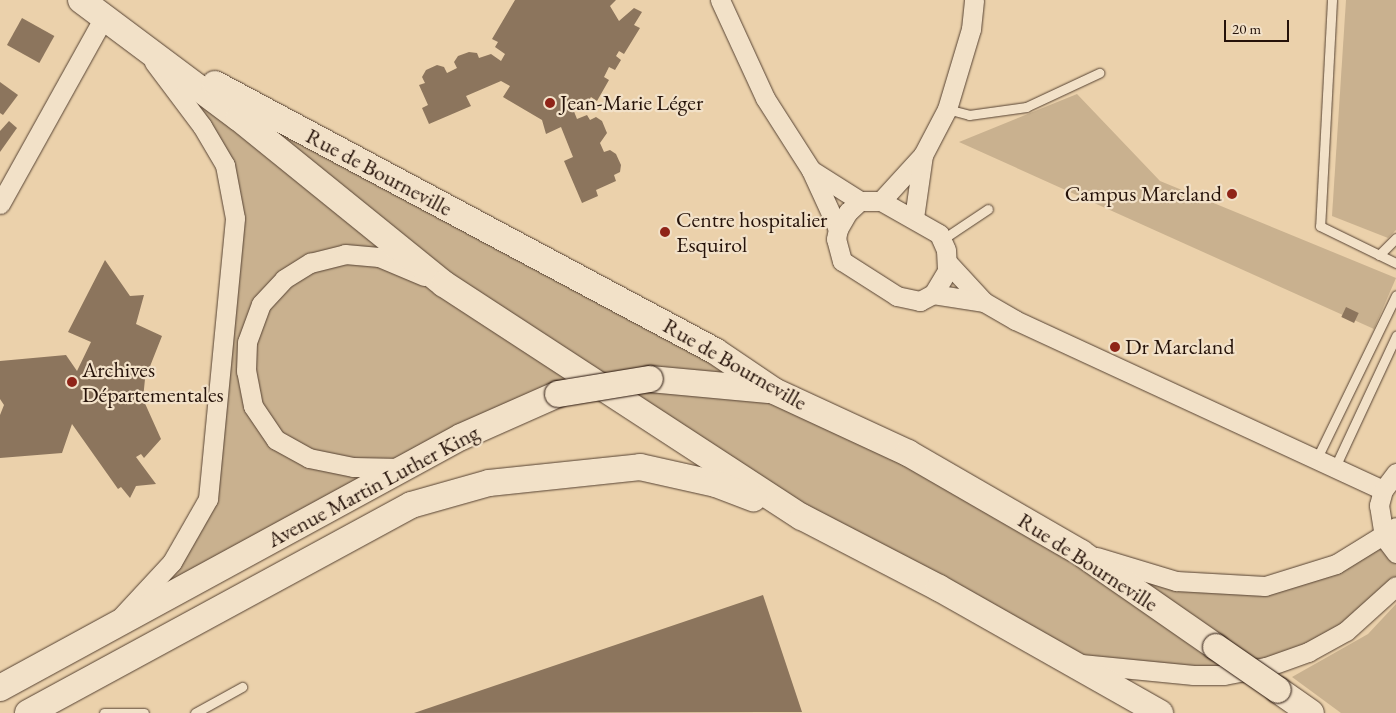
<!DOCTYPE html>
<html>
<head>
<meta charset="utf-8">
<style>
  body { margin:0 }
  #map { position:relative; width:1396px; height:713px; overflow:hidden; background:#ebd1ab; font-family:"EB Garamond",serif }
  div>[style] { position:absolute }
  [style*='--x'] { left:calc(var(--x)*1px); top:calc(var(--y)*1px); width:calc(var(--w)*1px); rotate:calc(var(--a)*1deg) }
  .green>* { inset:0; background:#c9b18f }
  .building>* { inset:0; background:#8c755d; transform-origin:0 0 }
  .roads { filter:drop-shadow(0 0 1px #564232) drop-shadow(0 0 1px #564232) }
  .lane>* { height:9px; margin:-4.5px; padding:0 4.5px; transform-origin:4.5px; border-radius:4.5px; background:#f2e1c8 }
  .street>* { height:19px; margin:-9.5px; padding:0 9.5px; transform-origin:9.5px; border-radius:9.5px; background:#f2e1c8 }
  .secondary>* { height:26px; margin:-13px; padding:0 13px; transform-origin:13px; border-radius:13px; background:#f2e1c8 }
  .bridges { filter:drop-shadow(0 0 1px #251209) drop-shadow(0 0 1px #251209) }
  .secondary-bridge>* { height:26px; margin:-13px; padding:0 13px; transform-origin:13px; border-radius:13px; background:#f2e1c8 }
  .dots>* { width:14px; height:14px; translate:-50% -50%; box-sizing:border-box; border:2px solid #f2e1c8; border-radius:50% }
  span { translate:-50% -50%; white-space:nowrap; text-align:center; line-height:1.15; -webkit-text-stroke:4.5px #f2e1c8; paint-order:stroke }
  .poi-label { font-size:22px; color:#251209 }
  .left { translate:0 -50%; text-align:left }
  .right { translate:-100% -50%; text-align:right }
  .street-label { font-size:22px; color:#251209 }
  .scale { position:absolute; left:1224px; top:20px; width:65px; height:22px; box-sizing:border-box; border:2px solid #251209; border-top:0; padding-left:6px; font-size:15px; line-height:18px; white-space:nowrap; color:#251209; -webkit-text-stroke:4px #f2e1c8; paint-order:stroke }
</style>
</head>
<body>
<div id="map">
  <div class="green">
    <div style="clip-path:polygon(1346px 0,1396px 0,1396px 230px,1388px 238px,1332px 216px)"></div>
    <div style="clip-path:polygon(141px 45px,1081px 553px,1176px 581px,1265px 586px,1384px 537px,1396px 553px,1396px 583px,1346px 631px,1266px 667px,1075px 664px,939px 588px,606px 383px,558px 394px,115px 624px,208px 499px,235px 218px,225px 165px)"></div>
    <div style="clip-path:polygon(1077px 94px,1160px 181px,1396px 278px,1374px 329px,959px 142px)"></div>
    <div style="clip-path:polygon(1396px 604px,1396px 713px,1341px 713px,1292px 677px,1368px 634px)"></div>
  </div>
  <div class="building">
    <div style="clip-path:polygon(515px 0,616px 0,610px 6px,619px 21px,634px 8px,642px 12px,634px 25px,640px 28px,624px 54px,619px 51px,616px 56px,621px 60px,615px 70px,609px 67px,604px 77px,609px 80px,597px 101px,591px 97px,584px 108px,573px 109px,577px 119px,587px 115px,590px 120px,596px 117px,602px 121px,607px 133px,600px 143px,604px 152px,610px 150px,616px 154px,621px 165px,620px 172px,614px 175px,616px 181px,596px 190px,598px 196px,582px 203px,564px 161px,573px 157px,561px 127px,546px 134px,542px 120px,503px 97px,510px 86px,501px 81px,466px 96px,471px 106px,429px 124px,422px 108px,428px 105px,419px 85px,425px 83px,422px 77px,426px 70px,437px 65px,444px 67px,447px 73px,457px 68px,454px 62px,458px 56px,469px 52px,477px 53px,479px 58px,491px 54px,501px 61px,505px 54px,495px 47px,498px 42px,492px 39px)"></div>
    <div style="left:22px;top:18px;width:37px;height:31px;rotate:29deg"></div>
    <div style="clip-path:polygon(0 82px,18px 95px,3px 115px,0 113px)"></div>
    <div style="clip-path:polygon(9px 121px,17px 128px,0 152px,0 131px)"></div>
    <div style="clip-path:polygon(105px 260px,130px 296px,144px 295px,136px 324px,162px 336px,145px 379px,143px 399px,161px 439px,144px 458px,141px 454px,136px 457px,156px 484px,136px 486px,130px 498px,121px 487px,118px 489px,72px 424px,62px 453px,0 458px,0 415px,4px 405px,0 399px,0 361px,66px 355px,77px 371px,91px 342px,68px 332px)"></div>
    <div style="left:1346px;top:307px;width:14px;height:11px;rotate:25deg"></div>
    <div style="clip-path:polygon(763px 595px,802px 712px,414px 713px)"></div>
  </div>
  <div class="roads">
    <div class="lane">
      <div style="--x:1332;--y:0;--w:226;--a:93"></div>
      <div style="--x:1320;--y:226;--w:85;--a:26"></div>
      <div style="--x:947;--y:109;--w:23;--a:15"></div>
      <div style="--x:969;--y:115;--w:58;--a:-8"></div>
      <div style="--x:1026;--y:107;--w:81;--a:-25"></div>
      <div style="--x:943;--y:239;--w:54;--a:-33.7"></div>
      <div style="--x:1379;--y:255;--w:24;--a:-45"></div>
      <div style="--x:1317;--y:458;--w:181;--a:-64.1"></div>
      <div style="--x:1335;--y:467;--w:145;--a:-65"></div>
      <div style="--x:104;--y:713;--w:40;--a:0"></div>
      <div style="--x:195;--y:713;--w:54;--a:-29"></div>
    </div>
    <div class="street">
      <div style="--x:720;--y:0;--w:108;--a:65.3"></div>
      <div style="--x:765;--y:98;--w:85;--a:57.4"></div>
      <div style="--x:811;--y:170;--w:65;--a:65.4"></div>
      <div style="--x:811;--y:170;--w:58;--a:32.3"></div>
      <div style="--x:860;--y:201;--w:21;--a:0"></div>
      <div style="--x:881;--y:201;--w:67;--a:29.6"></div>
      <div style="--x:939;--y:234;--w:17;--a:66"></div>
      <div style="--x:946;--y:250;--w:21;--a:87"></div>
      <div style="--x:947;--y:271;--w:27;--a:121"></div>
      <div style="--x:933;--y:294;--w:15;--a:152"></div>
      <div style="--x:920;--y:301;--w:24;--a:-168"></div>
      <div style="--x:897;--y:296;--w:65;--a:-147.5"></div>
      <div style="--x:842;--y:261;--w:23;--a:-105"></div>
      <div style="--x:836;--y:239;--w:10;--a:-79"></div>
      <div style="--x:838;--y:229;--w:20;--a:-60"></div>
      <div style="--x:848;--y:212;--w:16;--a:-43"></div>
      <div style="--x:881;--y:201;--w:62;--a:-47.6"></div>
      <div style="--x:923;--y:155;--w:52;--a:-62.4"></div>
      <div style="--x:947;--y:109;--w:84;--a:-73.3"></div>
      <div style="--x:971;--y:29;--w:29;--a:-84"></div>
      <div style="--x:0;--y:204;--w:214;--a:-60.9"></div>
      <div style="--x:914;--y:218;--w:64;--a:-81.9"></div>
      <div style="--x:947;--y:262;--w:54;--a:47.2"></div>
      <div style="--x:984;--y:302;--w:36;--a:30"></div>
      <div style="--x:1015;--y:320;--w:405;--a:24.8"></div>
      <div style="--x:933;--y:294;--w:52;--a:8.9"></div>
      <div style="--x:401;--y:468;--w:48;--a:-178.8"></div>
      <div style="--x:353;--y:467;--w:45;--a:-168.4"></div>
      <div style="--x:309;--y:458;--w:38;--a:-151"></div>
      <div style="--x:276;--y:440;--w:41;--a:-124.1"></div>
      <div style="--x:253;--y:406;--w:36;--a:-101"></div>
      <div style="--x:246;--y:371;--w:29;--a:-88"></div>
      <div style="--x:247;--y:342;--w:40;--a:-69.8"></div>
      <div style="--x:261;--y:304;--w:34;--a:-47"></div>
      <div style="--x:284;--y:279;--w:31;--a:-32"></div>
      <div style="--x:310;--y:263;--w:36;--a:-14"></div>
      <div style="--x:345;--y:254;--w:34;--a:5"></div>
      <div style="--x:379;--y:257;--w:49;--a:22.9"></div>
      <div style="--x:1396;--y:473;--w:21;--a:127"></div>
      <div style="--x:1383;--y:490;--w:16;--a:105"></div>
      <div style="--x:1379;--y:505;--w:32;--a:81"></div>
      <div style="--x:1384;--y:537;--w:20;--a:53"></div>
      <div style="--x:1097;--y:557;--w:83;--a:16.9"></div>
      <div style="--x:1176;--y:581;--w:89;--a:3.2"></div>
      <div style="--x:1265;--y:586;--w:74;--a:-17.2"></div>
      <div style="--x:1336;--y:564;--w:70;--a:-31.7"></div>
      <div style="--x:122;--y:616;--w:74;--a:-47.2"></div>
      <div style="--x:172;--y:562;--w:73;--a:-60.3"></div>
      <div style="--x:208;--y:499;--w:282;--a:-84.5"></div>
      <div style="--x:235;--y:218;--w:54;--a:-100.7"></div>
      <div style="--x:225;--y:165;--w:45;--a:-120.5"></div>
      <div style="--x:202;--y:126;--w:80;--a:-126.9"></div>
      <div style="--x:1081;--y:664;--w:113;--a:5.6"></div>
      <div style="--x:1193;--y:675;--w:31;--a:0"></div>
      <div style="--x:1224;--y:675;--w:43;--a:-10.8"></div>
      <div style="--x:1266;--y:667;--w:45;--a:-19.7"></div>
      <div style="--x:1308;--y:652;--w:43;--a:-28.9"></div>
      <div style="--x:1346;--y:631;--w:67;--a:-42"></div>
    </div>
    <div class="secondary">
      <div style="--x:81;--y:0;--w:197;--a:36.8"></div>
      <div style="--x:239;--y:118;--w:264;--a:39"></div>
      <div style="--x:444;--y:284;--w:427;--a:33.1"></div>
      <div style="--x:802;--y:517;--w:154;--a:27.4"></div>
      <div style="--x:939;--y:588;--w:254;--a:29.5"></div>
      <div style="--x:215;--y:84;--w:567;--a:28.1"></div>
      <div style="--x:715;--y:351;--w:71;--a:34.1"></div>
      <div style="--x:774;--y:391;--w:148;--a:24.8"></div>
      <div style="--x:908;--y:453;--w:200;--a:30"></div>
      <div style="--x:1081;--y:553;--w:165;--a:34.8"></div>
      <div style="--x:650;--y:379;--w:119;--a:5.3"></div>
      <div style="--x:0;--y:688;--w:525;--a:-28.57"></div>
      <div style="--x:461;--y:437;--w:106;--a:-23.9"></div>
      <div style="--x:1278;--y:690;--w:40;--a:34.9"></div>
      <div style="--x:28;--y:713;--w:436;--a:-28.5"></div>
      <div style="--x:411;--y:505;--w:81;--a:-15.8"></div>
      <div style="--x:489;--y:483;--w:152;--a:-6"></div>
      <div style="--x:640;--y:467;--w:78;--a:12.6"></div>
      <div style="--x:716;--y:484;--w:40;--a:21"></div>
    </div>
  </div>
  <div class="bridges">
    <div class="secondary-bridge">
      <div style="--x:558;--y:394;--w:93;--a:-9.3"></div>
      <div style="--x:1216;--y:647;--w:75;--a:34.7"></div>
    </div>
  </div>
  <div class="dots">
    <div style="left:550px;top:103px;background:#8f2418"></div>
    <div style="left:1232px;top:194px;background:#8f2418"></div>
    <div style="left:665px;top:232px;background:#8f2418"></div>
    <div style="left:1115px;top:347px;background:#8f2418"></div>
    <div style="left:72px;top:382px;background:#8f2418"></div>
  </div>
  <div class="poi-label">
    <span class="left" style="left:560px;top:103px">Jean-Marie Léger</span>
    <span class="right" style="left:1222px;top:194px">Campus Marcland</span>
    <span class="left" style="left:676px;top:232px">Centre hospitalier<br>Esquirol</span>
    <span class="left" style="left:1125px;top:347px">Dr Marcland</span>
    <span class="left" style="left:82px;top:382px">Archives<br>Départementales</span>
  </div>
  <div class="street-label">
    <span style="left:379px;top:172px;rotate:28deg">Rue de Bourneville</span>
    <span style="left:735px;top:364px;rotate:30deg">Rue de Bourneville</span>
    <span style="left:373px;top:486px;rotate:-28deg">Avenue Martin Luther King</span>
    <span style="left:1088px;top:562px;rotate:33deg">Rue de Bourneville</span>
  </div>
  <div class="scale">20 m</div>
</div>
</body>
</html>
